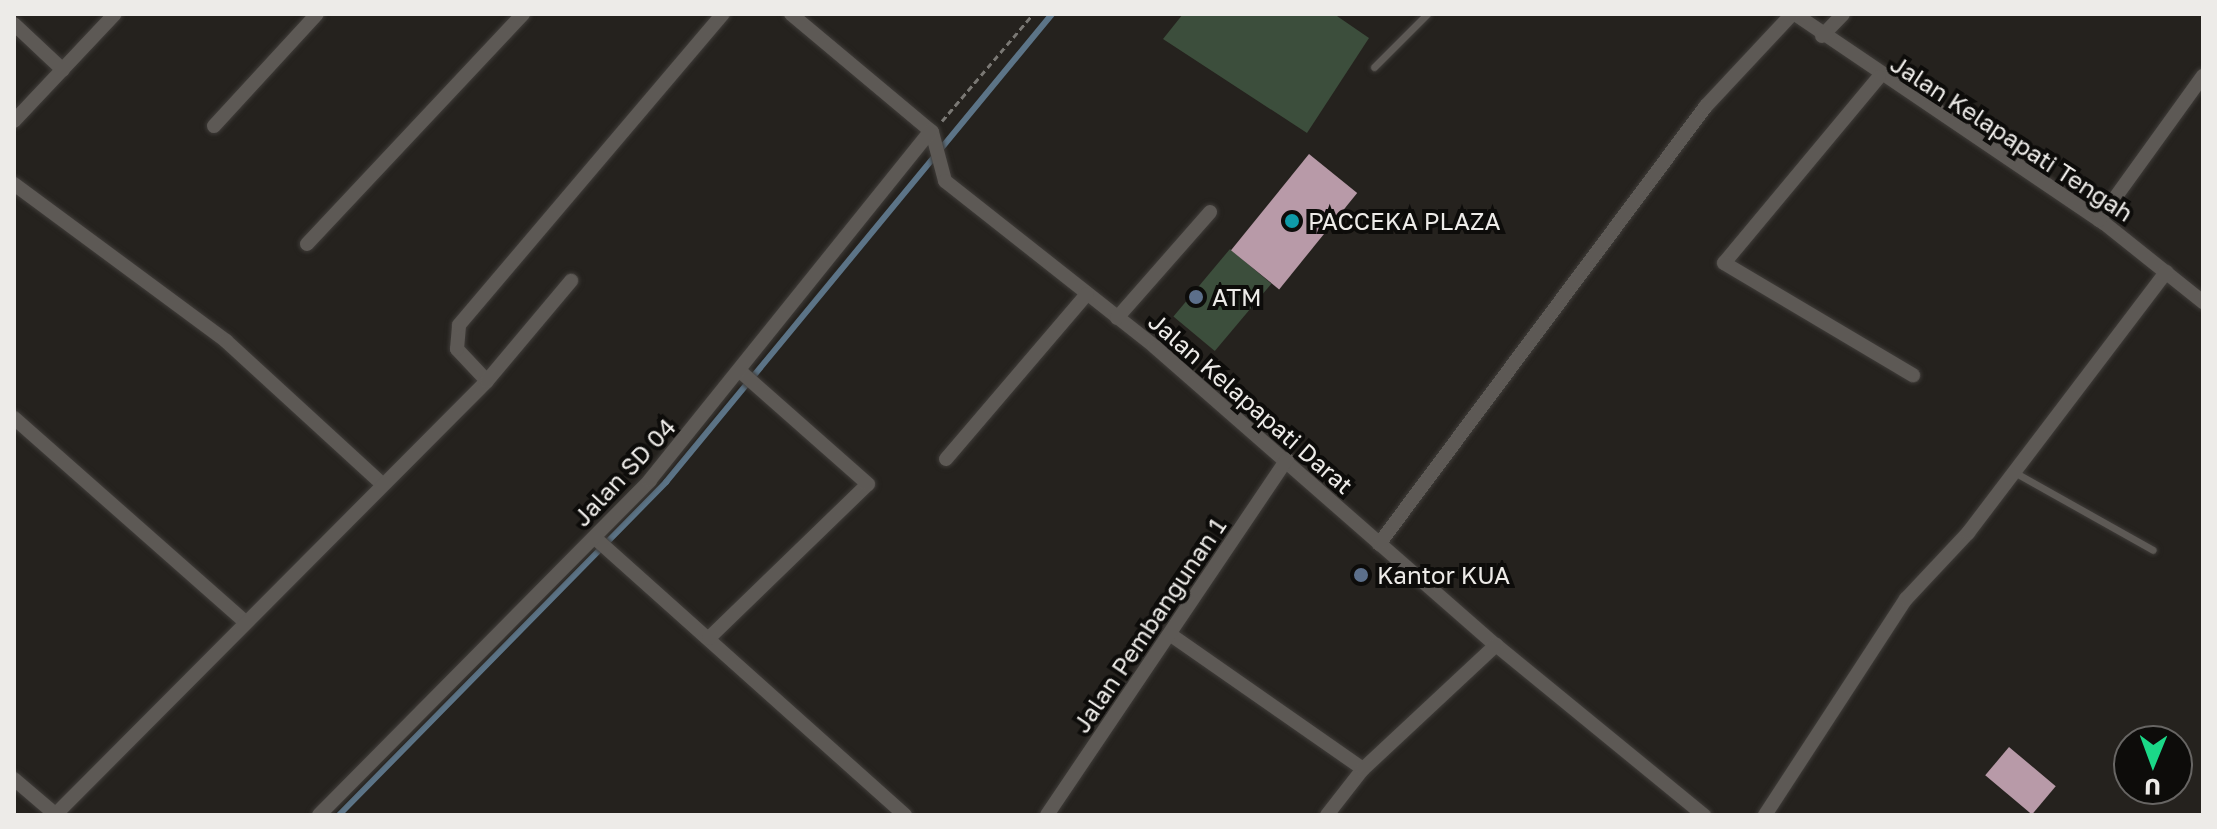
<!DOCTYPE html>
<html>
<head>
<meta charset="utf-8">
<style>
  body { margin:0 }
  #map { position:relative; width:2217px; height:829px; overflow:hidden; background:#25221e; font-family:"Golos Text",sans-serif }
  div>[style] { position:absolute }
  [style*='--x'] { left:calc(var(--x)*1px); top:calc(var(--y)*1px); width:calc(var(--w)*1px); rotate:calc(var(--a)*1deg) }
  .green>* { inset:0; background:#3c4e3c; transform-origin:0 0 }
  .stream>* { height:6px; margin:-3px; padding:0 3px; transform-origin:3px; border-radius:3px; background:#5c7487 }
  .building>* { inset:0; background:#b89aa8; transform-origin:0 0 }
  .path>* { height:3px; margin-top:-1.5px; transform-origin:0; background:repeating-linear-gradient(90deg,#7a7874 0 6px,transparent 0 10px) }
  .roads { filter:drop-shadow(0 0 2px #3f3c39) drop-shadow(0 0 2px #3f3c39) }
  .service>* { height:7px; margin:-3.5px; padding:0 3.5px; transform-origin:3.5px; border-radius:3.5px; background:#5d5955 }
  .minor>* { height:14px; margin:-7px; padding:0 7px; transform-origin:7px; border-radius:7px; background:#5d5955 }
  .dots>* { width:22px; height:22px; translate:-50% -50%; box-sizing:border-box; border:4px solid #0d0c0a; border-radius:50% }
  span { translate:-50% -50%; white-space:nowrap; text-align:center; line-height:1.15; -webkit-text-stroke:8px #0d0c0a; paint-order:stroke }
  .street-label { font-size:24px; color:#edebe8 }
  .poi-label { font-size:24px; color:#edebe8 }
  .left { translate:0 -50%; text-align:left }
  .frame { position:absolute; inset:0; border:16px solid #edebe8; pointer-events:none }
  .north { position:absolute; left:2113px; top:725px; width:80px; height:80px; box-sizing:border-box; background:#0d0c0a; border:2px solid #676563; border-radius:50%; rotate:181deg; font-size:22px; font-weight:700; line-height:32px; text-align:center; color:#edebe8 }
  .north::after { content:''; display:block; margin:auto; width:28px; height:36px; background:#1bd988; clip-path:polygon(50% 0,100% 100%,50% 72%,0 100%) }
</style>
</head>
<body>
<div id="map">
  <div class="green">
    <div style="clip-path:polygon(1183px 14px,1334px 14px,1369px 38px,1307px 133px,1163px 39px)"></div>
    <div style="left:1230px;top:249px;width:54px;height:88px;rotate:40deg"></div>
  </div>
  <div class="stream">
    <div style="--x:339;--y:815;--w:467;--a:-45.5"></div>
    <div style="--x:666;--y:482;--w:607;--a:-50.48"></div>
  </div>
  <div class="building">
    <div style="left:1309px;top:154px;width:62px;height:124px;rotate:39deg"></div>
    <div style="left:2009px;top:747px;width:61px;height:37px;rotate:40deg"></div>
  </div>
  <div class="path">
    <div style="--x:942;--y:121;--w:140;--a:-49.6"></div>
  </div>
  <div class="roads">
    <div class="service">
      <div style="--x:1374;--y:67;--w:75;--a:-45"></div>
      <div style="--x:2014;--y:472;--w:159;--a:29.3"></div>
    </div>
    <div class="minor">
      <div style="--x:791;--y:14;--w:184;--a:39.9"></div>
      <div style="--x:932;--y:132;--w:51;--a:75.1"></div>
      <div style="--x:945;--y:181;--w:268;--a:38.3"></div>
      <div style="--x:1155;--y:347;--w:453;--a:41.2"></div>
      <div style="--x:1496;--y:645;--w:269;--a:39.3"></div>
      <div style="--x:1795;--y:14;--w:373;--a:34.1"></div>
      <div style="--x:2104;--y:223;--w:127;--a:38.6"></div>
      <div style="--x:14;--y:24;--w:67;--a:43.2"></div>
      <div style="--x:1822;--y:36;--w:30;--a:-46"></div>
      <div style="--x:1879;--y:77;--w:242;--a:129.8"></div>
      <div style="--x:1724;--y:263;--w:220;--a:30.7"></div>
      <div style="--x:14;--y:121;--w:147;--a:-46.7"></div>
      <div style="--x:214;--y:126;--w:152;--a:-47.4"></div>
      <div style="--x:14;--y:184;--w:264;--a:36.5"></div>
      <div style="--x:226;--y:341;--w:209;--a:42.5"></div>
      <div style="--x:2099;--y:220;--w:178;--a:-54.2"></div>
      <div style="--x:307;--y:244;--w:316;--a:-46.8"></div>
      <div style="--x:1117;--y:318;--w:141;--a:-48.7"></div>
      <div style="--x:487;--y:381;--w:44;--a:-133.2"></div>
      <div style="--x:457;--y:349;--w:24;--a:-85"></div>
      <div style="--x:459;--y:325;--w:408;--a:-49.7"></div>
      <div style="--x:14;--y:418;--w:307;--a:41.4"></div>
      <div style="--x:946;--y:459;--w:217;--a:-49.5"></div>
      <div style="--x:595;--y:538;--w:416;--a:41.8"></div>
      <div style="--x:1379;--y:544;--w:547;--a:-53.26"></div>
      <div style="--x:1706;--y:106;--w:126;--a:-46.9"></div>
      <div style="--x:1171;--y:635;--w:234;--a:34.9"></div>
      <div style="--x:709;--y:638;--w:221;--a:-44.1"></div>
      <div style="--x:868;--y:484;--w:168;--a:-138.6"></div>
      <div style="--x:14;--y:779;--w:54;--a:40.5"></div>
      <div style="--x:55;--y:815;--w:612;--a:-45.13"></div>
      <div style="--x:487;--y:381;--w:131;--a:-50"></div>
      <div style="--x:319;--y:815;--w:471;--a:-45.3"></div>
      <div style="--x:650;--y:480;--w:448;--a:-51.2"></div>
      <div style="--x:1047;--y:815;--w:429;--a:-56"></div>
      <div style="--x:1327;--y:815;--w:58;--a:-52"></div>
      <div style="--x:1363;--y:769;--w:182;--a:-43"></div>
      <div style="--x:1765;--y:815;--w:258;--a:-56.9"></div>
      <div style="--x:1906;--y:599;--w:91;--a:-46.8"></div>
      <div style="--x:1968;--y:533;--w:328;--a:-52.8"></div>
    </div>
  </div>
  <div class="dots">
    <div style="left:1292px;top:221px;background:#0f9aa8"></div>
    <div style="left:1196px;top:297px;background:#5c6f8a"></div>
    <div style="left:1361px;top:575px;background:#5c6f8a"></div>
  </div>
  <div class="street-label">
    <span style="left:2012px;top:138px;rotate:33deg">Jalan Kelapapati Tengah</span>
    <span style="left:1251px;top:403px;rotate:41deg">Jalan Kelapapati Darat</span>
    <span style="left:624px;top:472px;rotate:-47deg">Jalan SD 04</span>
    <span style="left:1149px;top:625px;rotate:-56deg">Jalan Pembangunan 1</span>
  </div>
  <div class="poi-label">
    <span class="left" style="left:1308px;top:221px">PACCEKA PLAZA</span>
    <span class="left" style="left:1212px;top:297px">ATM</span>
    <span class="left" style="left:1377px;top:575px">Kantor KUA</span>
  </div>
  <div class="frame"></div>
  <div class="north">U</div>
</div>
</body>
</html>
